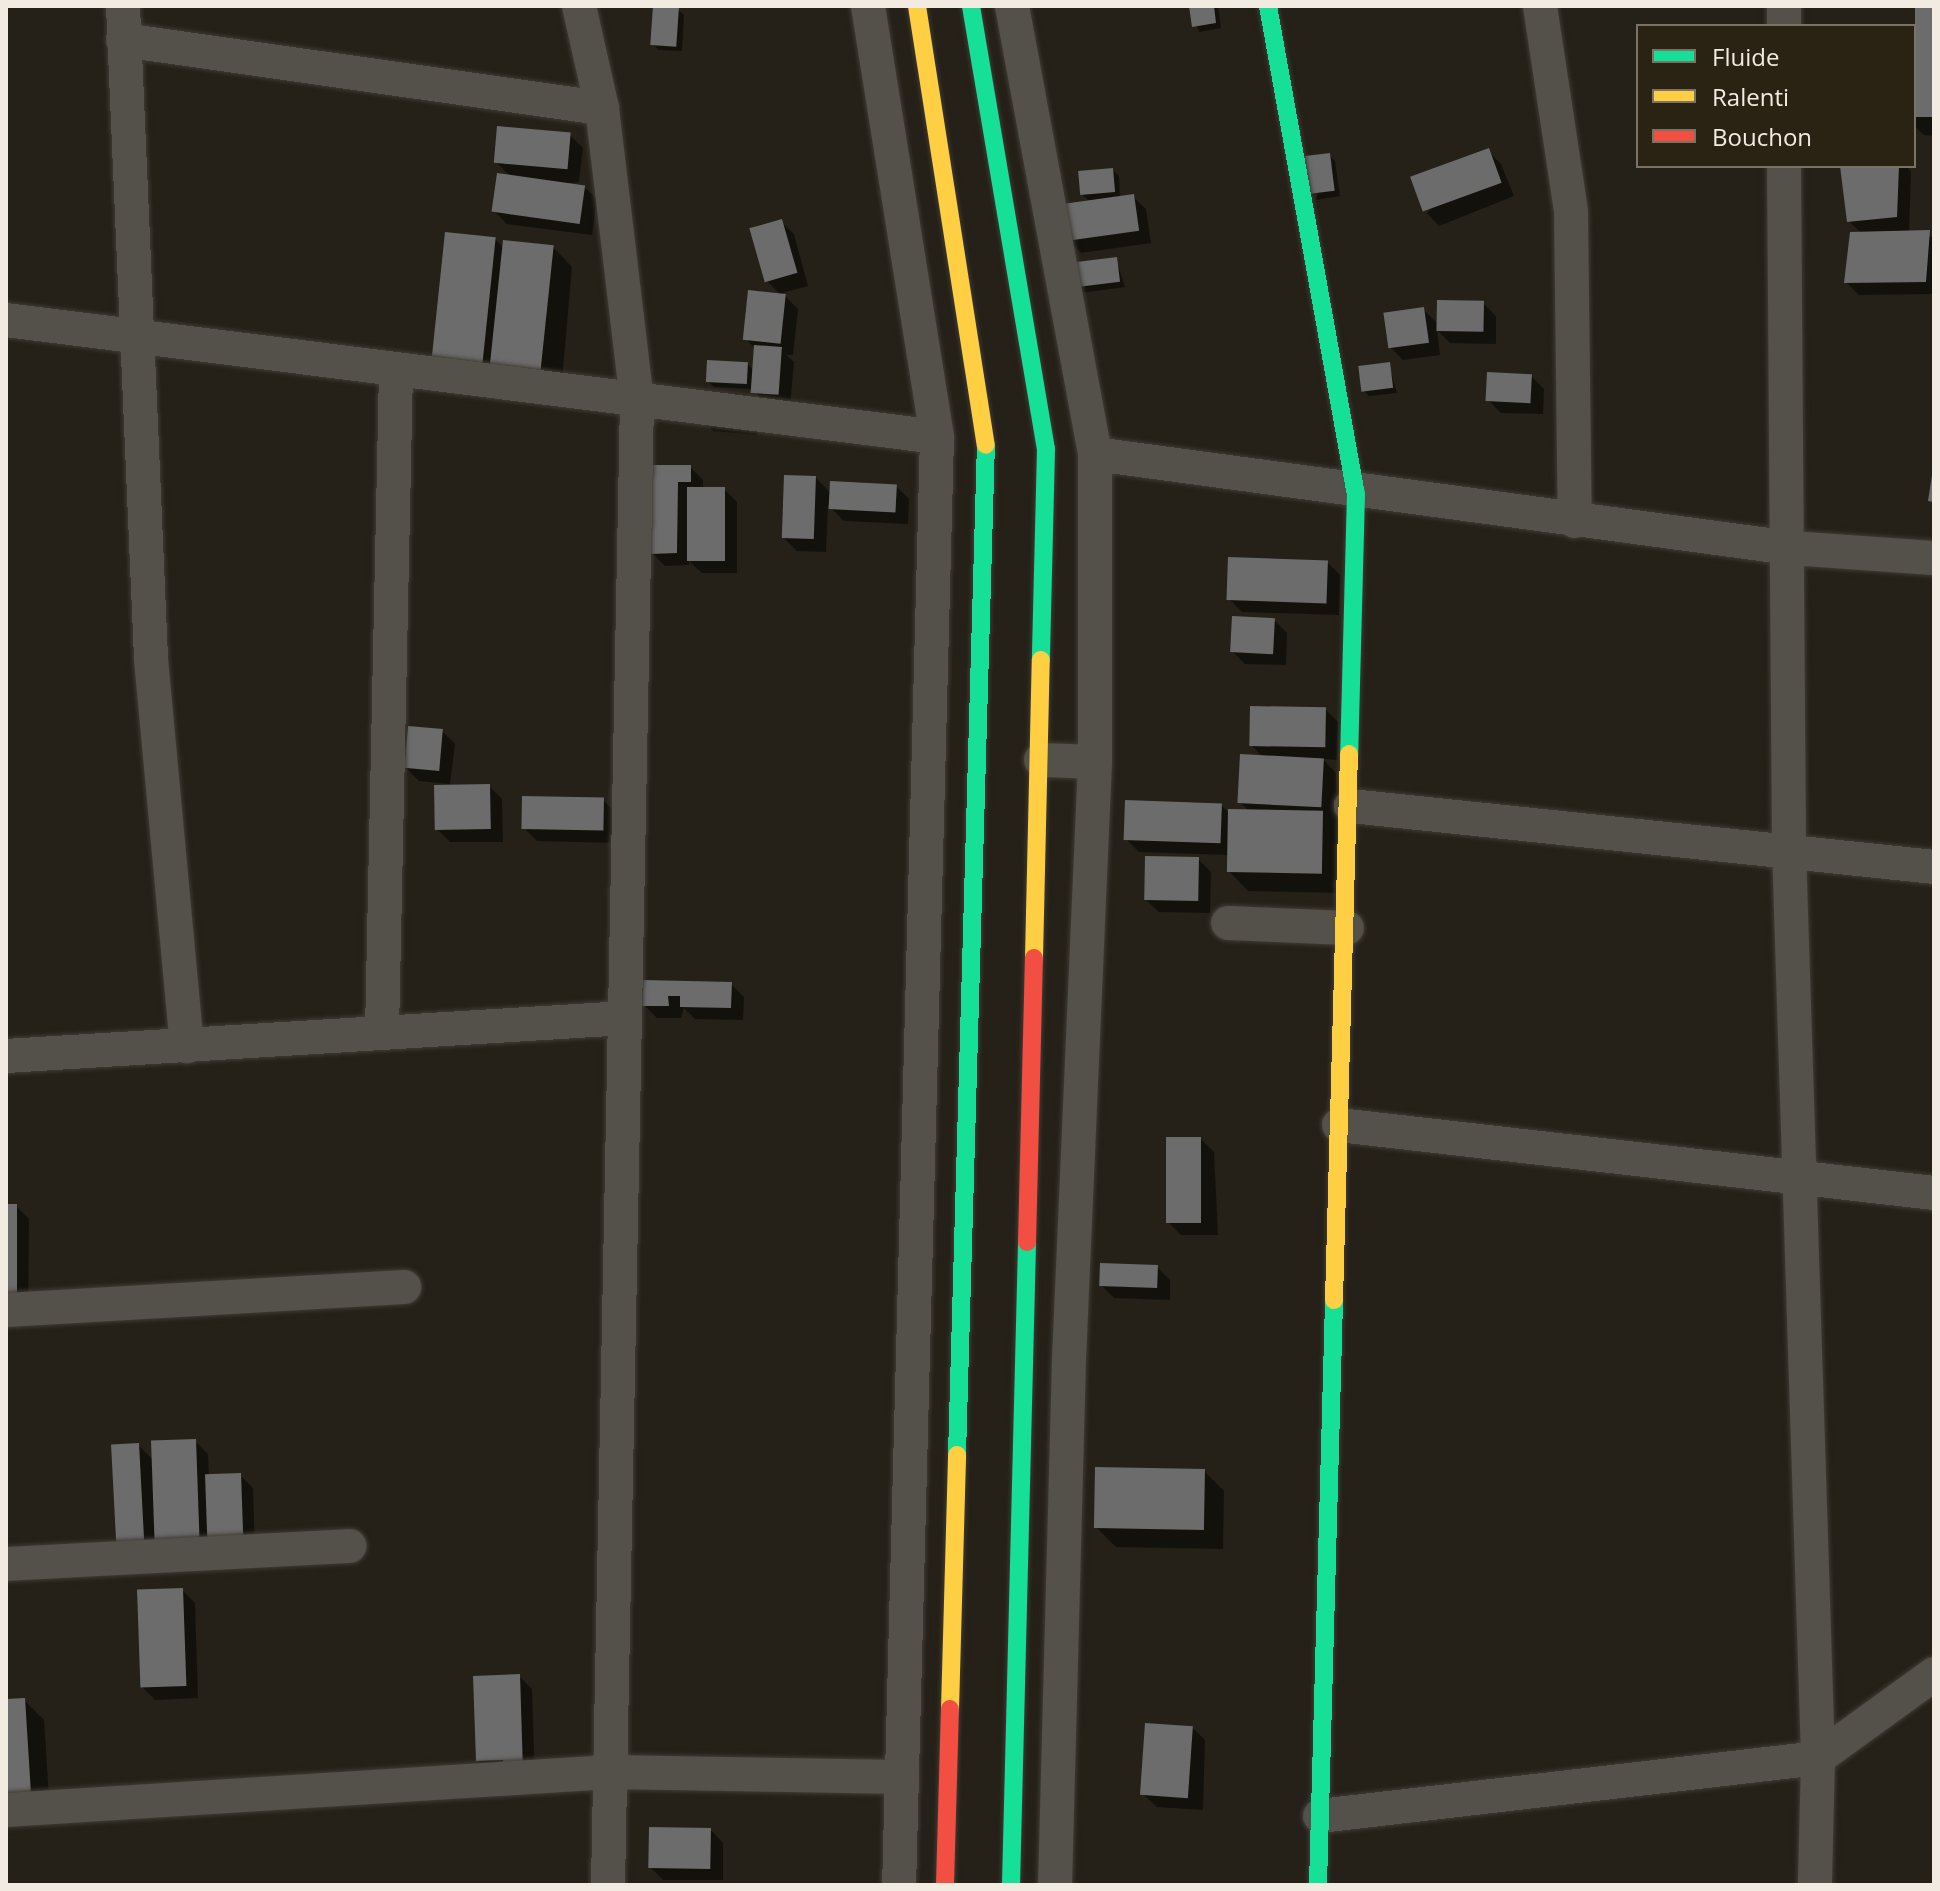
<!DOCTYPE html>
<html>
<head>
<meta charset="utf-8">
<style>
  body { margin:0 }
  #map { position:relative; width:1940px; height:1891px; overflow:hidden; background:#252118; font-family:"Open Sans",sans-serif }
  div>[style] { position:absolute }
  [style*='--x'] { left:calc(var(--x)*1px); top:calc(var(--y)*1px); width:calc(var(--w)*1px); rotate:calc(var(--a)*1deg) }
  .shadow>* { inset:0; background:#0007 }
  .building>* { inset:0; background:#6d6c6c; transform-origin:0 0 }
  .roads { filter:drop-shadow(0 0 2px #3f3b35) drop-shadow(0 0 2px #3f3b35) }
  .street>* { height:34px; margin:-17px; padding:0 17px; transform-origin:17px; border-radius:17px; background:#54504a }
  .fast>* { height:18px; margin:-9px; padding:0 9px; transform-origin:9px; border-radius:9px; background:#16e098 }
  .slow>* { height:18px; margin:-9px; padding:0 9px; transform-origin:9px; border-radius:9px; background:#ffcf43 }
  .jam>* { height:18px; margin:-9px; padding:0 9px; transform-origin:9px; border-radius:9px; background:#f24e42 }
  span { translate:-50% -50%; white-space:nowrap; text-align:center; line-height:1.15; -webkit-text-stroke:8px #2a2213; paint-order:stroke }
  .frame { position:absolute; inset:0; border:8px solid #f1ebe1; pointer-events:none }
  .legend { position:absolute; left:1636px; top:24px; width:280px; height:144px; box-sizing:border-box; background:#2a2213; border:2px solid #7a7265; margin:0; padding:10px 14px; list-style:none; font-size:24px; color:#f1ebe1 }
  .legend li { display:flex; align-items:center; gap:16px; height:40px }
  .legend b { width:40px; border:2px solid #7a7265 }
</style>
</head>
<body>
<div id="map">
  <div class="shadow">
    <div style="clip-path:polygon(1191px 6px,1218px 6px,1221px 28px,1199px 32px)"></div>
    <div style="clip-path:polygon(1917px 6px,1934px 7px,1934px 136px,1924px 135px,1914px 126px)"></div>
    <div style="clip-path:polygon(678px 10px,684px 15px,682px 51px,659px 50px,653px 44px)"></div>
    <div style="clip-path:polygon(570px 135px,583px 148px,579px 182px,563px 184px,584px 187px,597px 199px,592px 235px,507px 224px,494px 211px,511px 177px,496px 162px)"></div>
    <div style="clip-path:polygon(1488px 151px,1501px 164px,1514px 196px,1439px 226px,1427px 213px)"></div>
    <div style="clip-path:polygon(1329px 155px,1335px 161px,1340px 196px,1316px 200px)"></div>
    <div style="clip-path:polygon(1842px 166px,1906px 166px,1911px 171px,1909px 233px,1934px 237px,1934px 294px,1859px 295px,1846px 282px,1862px 234px,1849px 221px)"></div>
    <div style="clip-path:polygon(1113px 170px,1119px 176px,1120px 198px,1133px 197px,1146px 209px,1151px 243px,1081px 253px,1069px 240px,1091px 203px,1082px 194px)"></div>
    <div style="clip-path:polygon(781px 222px,794px 234px,808px 286px,782px 293px,798px 309px,793px 355px,786px 355px,794px 362px,790px 407px,766px 405px,753px 389px,714px 387px,708px 381px,748px 364px,754px 371px,756px 349px,746px 339px,781px 295px,767px 281px)"></div>
    <div style="clip-path:polygon(495px 239px,504px 248px,553px 247px,572px 267px,561px 392px,454px 380px)"></div>
    <div style="clip-path:polygon(1116px 259px,1125px 287px,1080px 293px,1075px 287px)"></div>
    <div style="clip-path:polygon(1483px 303px,1496px 316px,1496px 344px,1450px 343px,1437px 330px,1440px 355px,1403px 360px,1390px 347px,1423px 309px,1438px 324px)"></div>
    <div style="clip-path:polygon(1389px 365px,1397px 393px,1369px 396px,1363px 390px)"></div>
    <div style="clip-path:polygon(1531px 376px,1544px 389px,1543px 414px,1501px 413px,1488px 400px)"></div>
    <div style="clip-path:polygon(703px 390px,747px 395px,760px 408px,757px 435px,713px 431px,700px 418px)"></div>
    <div style="clip-path:polygon(653px 467px,690px 467px,703px 480px,703px 490px,724px 489px,737px 502px,737px 573px,702px 573px,689px 561px,689px 565px,665px 566px,652px 553px)"></div>
    <div style="clip-path:polygon(816px 478px,832px 494px,896px 486px,909px 499px,908px 524px,844px 521px,828px 505px,826px 552px,797px 551px,784px 538px)"></div>
    <div style="clip-path:polygon(1327px 562px,1340px 575px,1339px 615px,1242px 612px,1229px 599px)"></div>
    <div style="clip-path:polygon(1274px 620px,1287px 633px,1286px 665px,1245px 664px,1232px 651px)"></div>
    <div style="clip-path:polygon(1325px 709px,1338px 722px,1337px 760px,1323px 759px,1336px 773px,1341px 893px,1248px 891px,1229px 871px,1229px 855px,1139px 852px,1126px 839px,1221px 805px,1230px 814px,1249px 811px,1240px 802px,1263px 757px,1251px 745px)"></div>
    <div style="clip-path:polygon(442px 731px,455px 744px,450px 784px,419px 781px,406px 768px)"></div>
    <div style="clip-path:polygon(489px 786px,502px 799px,503px 842px,450px 842px,437px 829px)"></div>
    <div style="clip-path:polygon(603px 800px,616px 813px,615px 843px,537px 841px,524px 828px)"></div>
    <div style="clip-path:polygon(1198px 859px,1211px 872px,1210px 913px,1159px 912px,1146px 900px)"></div>
    <div style="clip-path:polygon(645px 982px,731px 984px,744px 997px,743px 1020px,695px 1019px,684px 1008px,681px 1018px,657px 1018px,644px 1005px)"></div>
    <div style="clip-path:polygon(1201px 1139px,1214px 1152px,1218px 1235px,1181px 1235px,1168px 1222px)"></div>
    <div style="clip-path:polygon(6px 1206px,16px 1206px,29px 1219px,28px 1318px,6px 1318px)"></div>
    <div style="clip-path:polygon(1157px 1267px,1170px 1280px,1170px 1300px,1114px 1298px,1101px 1285px)"></div>
    <div style="clip-path:polygon(195px 1441px,208px 1454px,209px 1476px,240px 1475px,253px 1488px,255px 1551px,132px 1554px,138px 1445px,154px 1461px)"></div>
    <div style="clip-path:polygon(1204px 1471px,1224px 1491px,1223px 1549px,1116px 1547px,1096px 1527px)"></div>
    <div style="clip-path:polygon(182px 1590px,195px 1603px,198px 1698px,155px 1700px,142px 1687px)"></div>
    <div style="clip-path:polygon(519px 1676px,532px 1689px,535px 1783px,490px 1773px,478px 1760px)"></div>
    <div style="clip-path:polygon(24px 1700px,44px 1720px,50px 1813px,6px 1815px,6px 1701px)"></div>
    <div style="clip-path:polygon(1193px 1728px,1205px 1740px,1203px 1810px,1157px 1807px,1144px 1795px)"></div>
    <div style="clip-path:polygon(711px 1830px,723px 1843px,723px 1880px,663px 1880px,650px 1867px)"></div>
  </div>
  <div class="building">
    <div style="left:653px;top:6px;width:26px;height:39px;rotate:4deg"></div>
    <div style="clip-path:polygon(1189px 6px,1214px 6px,1216px 23px,1192px 27px)"></div>
    <div style="left:1915px;top:6px;width:19px;height:111px"></div>
    <div style="left:497px;top:126px;width:74px;height:37px;rotate:5deg"></div>
    <div style="left:1489px;top:148px;width:37px;height:84px;rotate:70deg"></div>
    <div style="left:1330px;top:153px;width:38px;height:27px;rotate:83deg"></div>
    <div style="clip-path:polygon(1840px 166px,1899px 166px,1897px 217px,1847px 222px)"></div>
    <div style="left:1113px;top:168px;width:24px;height:35px;rotate:85deg"></div>
    <div style="left:497px;top:173px;width:89px;height:39px;rotate:8deg"></div>
    <div style="left:1134px;top:194px;width:37px;height:74px;rotate:82deg"></div>
    <div style="left:782px;top:219px;width:56px;height:34px;rotate:74deg"></div>
    <div style="clip-path:polygon(1930px 230px,1926px 282px,1844px 283px,1850px 232px)"></div>
    <div style="left:445px;top:232px;width:51px;height:130px;rotate:6deg"></div>
    <div style="left:503px;top:240px;width:51px;height:130px;rotate:6deg"></div>
    <div style="left:1117px;top:257px;width:25px;height:47px;rotate:83deg"></div>
    <div style="left:748px;top:290px;width:38px;height:50px;rotate:6deg"></div>
    <div style="left:1437px;top:300px;width:47px;height:31px;rotate:1deg"></div>
    <div style="left:1424px;top:307px;width:36px;height:41px;rotate:82deg"></div>
    <div style="left:754px;top:345px;width:28px;height:48px;rotate:4deg"></div>
    <div style="left:707px;top:360px;width:41px;height:22px;rotate:3deg"></div>
    <div style="left:1390px;top:362px;width:26px;height:32px;rotate:83deg"></div>
    <div style="left:1487px;top:372px;width:45px;height:29px;rotate:3deg"></div>
    <div style="clip-path:polygon(651px 465px,691px 465px,691px 482px,678px 482px,677px 553px,650px 554px)"></div>
    <div style="left:784px;top:475px;width:32px;height:63px;rotate:2deg"></div>
    <div style="clip-path:polygon(1932px 475px,1934px 502px,1928px 501px)"></div>
    <div style="left:830px;top:481px;width:67px;height:28px;rotate:3deg"></div>
    <div style="left:725px;top:487px;width:74px;height:38px;rotate:90deg"></div>
    <div style="left:1228px;top:557px;width:100px;height:43px;rotate:2deg"></div>
    <div style="left:1232px;top:616px;width:43px;height:36px;rotate:3deg"></div>
    <div style="left:1250px;top:706px;width:76px;height:40px;rotate:1deg"></div>
    <div style="left:408px;top:726px;width:35px;height:42px;rotate:5deg"></div>
    <div style="left:1240px;top:754px;width:84px;height:49px;rotate:3deg"></div>
    <div style="left:490px;top:784px;width:45px;height:56px;rotate:89deg"></div>
    <div style="left:522px;top:796px;width:82px;height:33px;rotate:1deg"></div>
    <div style="left:1125px;top:800px;width:97px;height:40px;rotate:2deg"></div>
    <div style="left:1228px;top:809px;width:95px;height:63px;rotate:1deg"></div>
    <div style="left:1145px;top:856px;width:54px;height:44px;rotate:1deg"></div>
    <div style="clip-path:polygon(643px 980px,732px 982px,731px 1008px,680px 1007px,680px 996px,668px 996px,669px 1006px,642px 1006px)"></div>
    <div style="left:1166px;top:1137px;width:35px;height:86px"></div>
    <div style="left:6px;top:1204px;width:11px;height:102px"></div>
    <div style="left:1100px;top:1263px;width:58px;height:23px;rotate:2deg"></div>
    <div style="left:196px;top:1439px;width:100px;height:45px;rotate:88deg"></div>
    <div style="left:139px;top:1443px;width:98px;height:28px;rotate:87deg"></div>
    <div style="left:1095px;top:1467px;width:110px;height:61px;rotate:1deg"></div>
    <div style="left:241px;top:1473px;width:66px;height:36px;rotate:88deg"></div>
    <div style="left:183px;top:1588px;width:98px;height:46px;rotate:88deg"></div>
    <div style="clip-path:polygon(520px 1674px,523px 1771px,503px 1772px,503px 1760px,476px 1761px,473px 1676px)"></div>
    <div style="clip-path:polygon(25px 1698px,31px 1794px,6px 1795px,6px 1699px)"></div>
    <div style="left:1145px;top:1723px;width:48px;height:72px;rotate:4deg"></div>
    <div style="left:649px;top:1827px;width:62px;height:41px;rotate:1deg"></div>
  </div>
  <div class="roads">
    <div class="street">
      <div style="--x:123;--y:6;--w:654;--a:87.54"></div>
      <div style="--x:151;--y:659;--w:389;--a:84.7"></div>
      <div style="--x:579;--y:6;--w:105;--a:77.3"></div>
      <div style="--x:602;--y:108;--w:295;--a:83.2"></div>
      <div style="--x:637;--y:401;--w:1484;--a:91.12"></div>
      <div style="--x:868;--y:6;--w:436;--a:80.9"></div>
      <div style="--x:937;--y:437;--w:1448;--a:91.5"></div>
      <div style="--x:1012;--y:6;--w:456;--a:79.5"></div>
      <div style="--x:1095;--y:454;--w:308;--a:90"></div>
      <div style="--x:1095;--y:762;--w:598;--a:92.49"></div>
      <div style="--x:1069;--y:1359;--w:526;--a:91.52"></div>
      <div style="--x:1540;--y:6;--w:208;--a:81.4"></div>
      <div style="--x:1571;--y:212;--w:309;--a:89.3"></div>
      <div style="--x:1784;--y:6;--w:20;--a:90"></div>
      <div style="--x:123;--y:40;--w:484;--a:8.1"></div>
      <div style="--x:1784;--y:166;--w:683;--a:89.58"></div>
      <div style="--x:1789;--y:849;--w:909;--a:88.17"></div>
      <div style="--x:1818;--y:1758;--w:127;--a:91.4"></div>
      <div style="--x:6;--y:320;--w:938;--a:7.16"></div>
      <div style="--x:1095;--y:454;--w:701;--a:7.7"></div>
      <div style="--x:1790;--y:548;--w:144;--a:4"></div>
      <div style="--x:1041;--y:760;--w:54;--a:2.1"></div>
      <div style="--x:1351;--y:806;--w:586;--a:5.97"></div>
      <div style="--x:1228;--y:923;--w:119;--a:2.4"></div>
      <div style="--x:382;--y:1033;--w:663;--a:-88.79"></div>
      <div style="--x:6;--y:1056;--w:620;--a:-3.51"></div>
      <div style="--x:1339;--y:1125;--w:599;--a:6.52"></div>
      <div style="--x:6;--y:1310;--w:399;--a:-3.3"></div>
      <div style="--x:6;--y:1564;--w:344;--a:-3"></div>
      <div style="--x:6;--y:1810;--w:605;--a:-3.6"></div>
      <div style="--x:610;--y:1772;--w:291;--a:1"></div>
      <div style="--x:1320;--y:1816;--w:501;--a:-6.64"></div>
      <div style="--x:1818;--y:1758;--w:143;--a:-35.9"></div>
    </div>
    <div class="fast">
      <div style="--x:971;--y:6;--w:449;--a:80.4"></div>
      <div style="--x:1046;--y:449;--w:211;--a:91.4"></div>
      <div style="--x:1268;--y:6;--w:495;--a:79.8"></div>
      <div style="--x:1356;--y:493;--w:261;--a:91.5"></div>
      <div style="--x:957;--y:1455;--w:1010;--a:-88.36"></div>
      <div style="--x:1011;--y:1885;--w:643;--a:-88.57"></div>
      <div style="--x:1318;--y:1885;--w:585;--a:-88.43"></div>
    </div>
    <div class="slow">
      <div style="--x:917;--y:6;--w:444;--a:81.1"></div>
      <div style="--x:1034;--y:958;--w:298;--a:-88.7"></div>
      <div style="--x:1334;--y:1300;--w:546;--a:-88.43"></div>
      <div style="--x:950;--y:1709;--w:254;--a:-88.4"></div>
    </div>
    <div class="jam">
      <div style="--x:1027;--y:1242;--w:284;--a:-88.6"></div>
      <div style="--x:945;--y:1885;--w:176;--a:-88.4"></div>
    </div>
  </div>
  <div class="frame"></div>
  <ul class="legend">
  <li><b style="height:10px;background:#16e098"></b>Fluide</li>
  <li><b style="height:10px;background:#ffcf43"></b>Ralenti</li>
  <li><b style="height:10px;background:#f24e42"></b>Bouchon</li>
  </ul>
</div>
</body>
</html>
